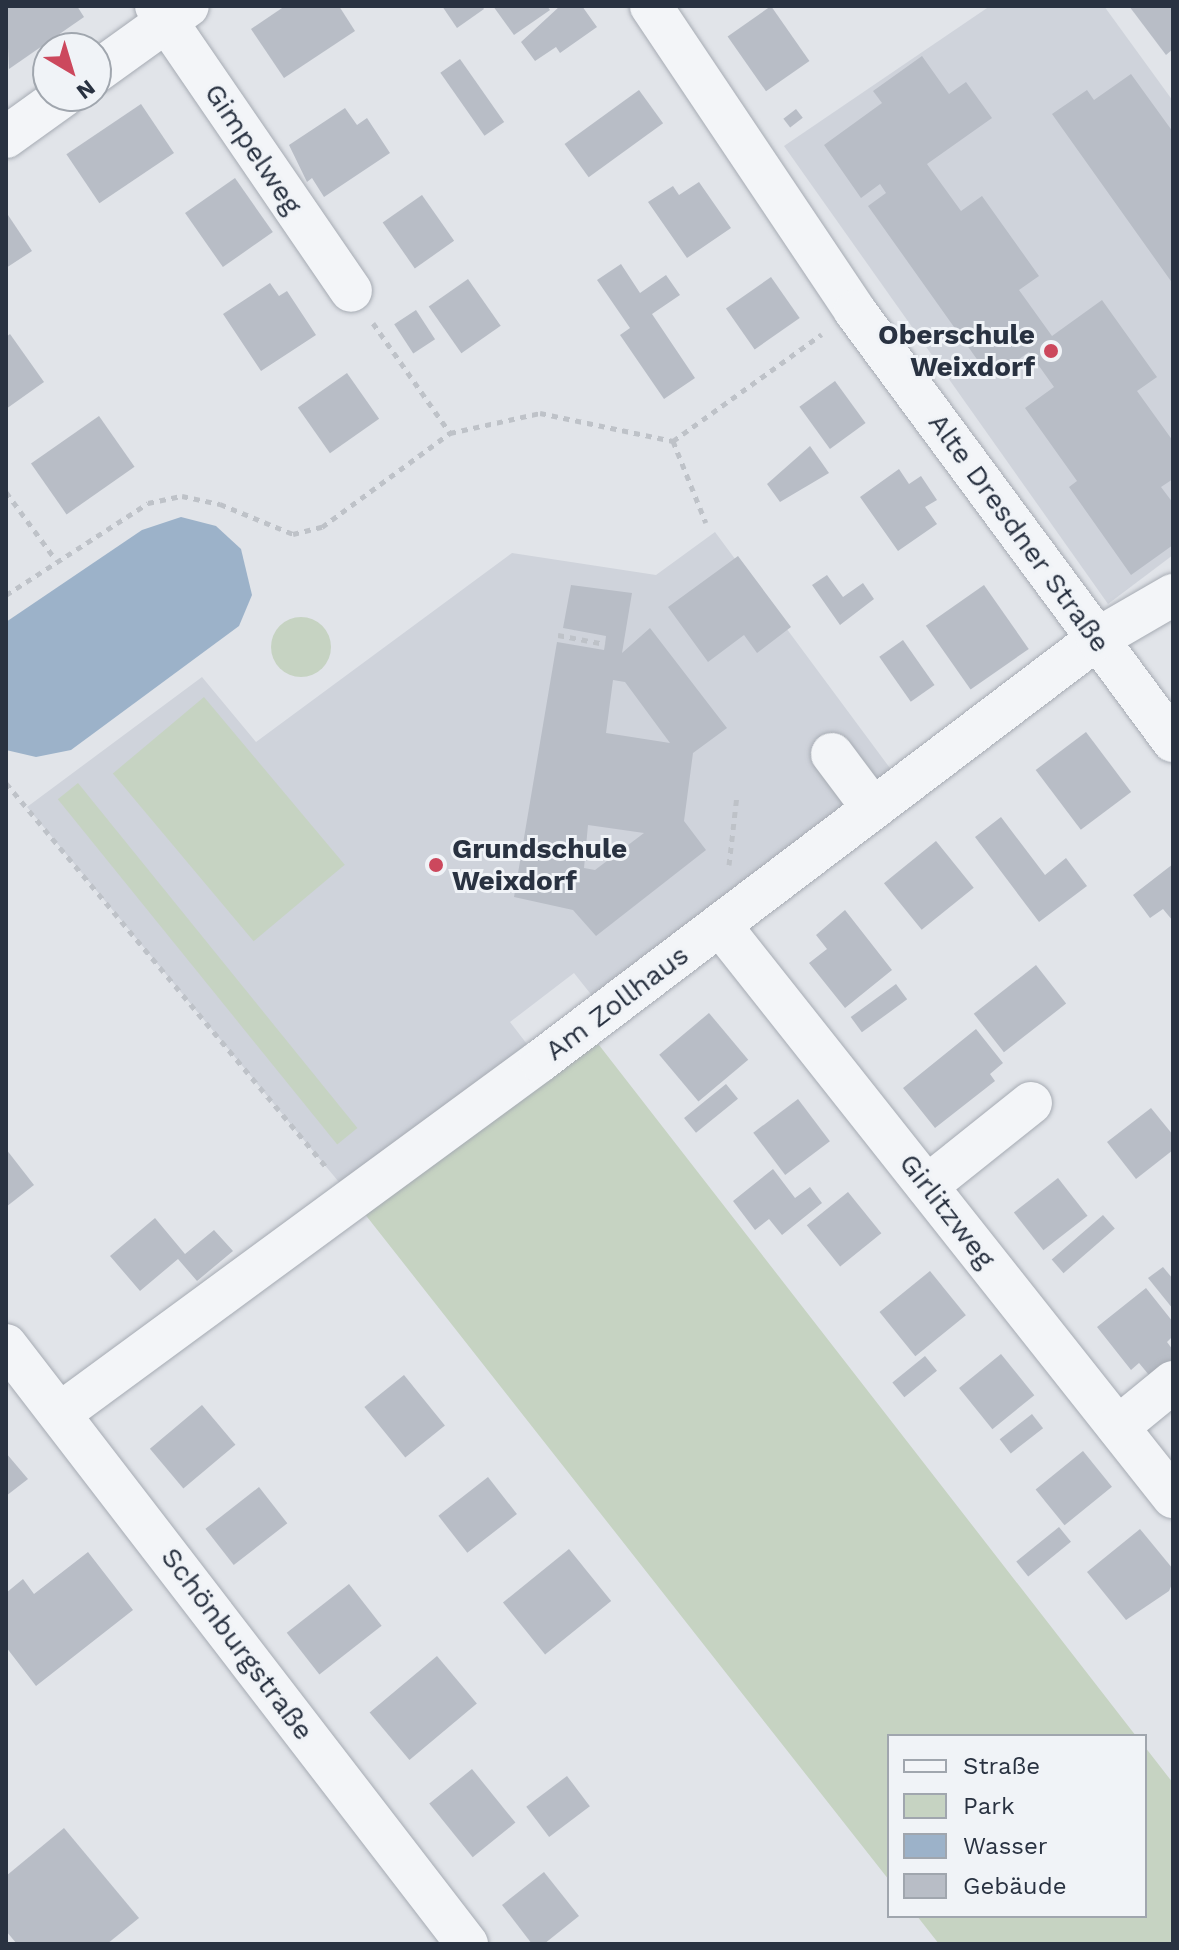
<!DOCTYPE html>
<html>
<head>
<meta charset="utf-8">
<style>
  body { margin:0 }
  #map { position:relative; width:1179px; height:1950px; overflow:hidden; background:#e1e4e9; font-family:"Work Sans",sans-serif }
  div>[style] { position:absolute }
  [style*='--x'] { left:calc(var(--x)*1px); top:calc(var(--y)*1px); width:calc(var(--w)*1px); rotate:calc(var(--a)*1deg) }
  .built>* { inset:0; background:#cfd3db }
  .green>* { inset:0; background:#c6d3c2; transform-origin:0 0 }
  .round { border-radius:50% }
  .water>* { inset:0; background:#9cb2c9 }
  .building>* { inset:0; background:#b8bdc6; transform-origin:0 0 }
  .path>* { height:5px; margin-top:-2.5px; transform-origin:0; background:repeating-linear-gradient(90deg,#bec2c8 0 6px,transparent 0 12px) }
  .roads { filter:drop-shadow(0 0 2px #a6abb3) drop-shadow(0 0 2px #a6abb3) }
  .minor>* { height:42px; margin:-21px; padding:0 21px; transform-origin:21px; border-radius:21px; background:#f3f5f8 }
  .dots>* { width:22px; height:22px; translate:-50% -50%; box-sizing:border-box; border:4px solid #f0f3f7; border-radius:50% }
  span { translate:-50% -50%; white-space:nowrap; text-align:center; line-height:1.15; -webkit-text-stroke:6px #f0f3f7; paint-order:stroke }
  .street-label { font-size:28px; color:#293241 }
  .poi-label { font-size:28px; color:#293241; font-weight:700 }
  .right { translate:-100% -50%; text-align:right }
  .left { translate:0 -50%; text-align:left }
  .frame { position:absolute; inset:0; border:8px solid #293241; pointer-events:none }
  .legend { position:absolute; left:887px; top:1734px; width:260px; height:184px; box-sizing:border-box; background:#f0f3f7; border:2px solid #a0a6ae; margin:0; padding:10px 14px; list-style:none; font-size:24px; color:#293241 }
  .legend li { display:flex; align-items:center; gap:16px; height:40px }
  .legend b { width:40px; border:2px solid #a0a6ae }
  .north { position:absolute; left:32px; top:32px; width:80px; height:80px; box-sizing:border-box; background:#f0f3f7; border:2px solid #a0a6ae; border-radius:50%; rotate:142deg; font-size:22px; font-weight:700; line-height:32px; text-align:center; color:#293241 }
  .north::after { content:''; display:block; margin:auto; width:28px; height:36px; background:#cc485d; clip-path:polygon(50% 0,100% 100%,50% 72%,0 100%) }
</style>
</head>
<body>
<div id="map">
  <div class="built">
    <div style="clip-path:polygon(990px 6px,1104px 6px,1173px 101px,1173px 555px,1108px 604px,784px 146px)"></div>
    <div style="clip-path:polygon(715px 532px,901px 783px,605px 1012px,574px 973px,510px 1022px,540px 1061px,353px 1199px,27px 807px,202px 677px,256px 742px,512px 553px,656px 575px)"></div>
  </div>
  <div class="green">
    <div class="round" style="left:271px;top:617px;width:60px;height:60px"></div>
    <div style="left:204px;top:697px;width:219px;height:119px;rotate:50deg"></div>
    <div style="left:78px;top:783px;width:444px;height:26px;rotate:51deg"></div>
    <div style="clip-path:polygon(585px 1027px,1136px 1736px,889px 1736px,889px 1880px,353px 1199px)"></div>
    <div style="clip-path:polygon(1145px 1747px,1173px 1783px,1173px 1944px,939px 1944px,917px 1916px,1145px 1916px)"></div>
  </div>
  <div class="water">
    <div style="clip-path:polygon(181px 517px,216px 526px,241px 549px,252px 595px,239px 626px,71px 750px,36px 757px,6px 750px,6px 622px,142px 530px)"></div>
  </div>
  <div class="building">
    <div style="clip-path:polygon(6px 6px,77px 6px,84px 17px,9px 69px)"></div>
    <div style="clip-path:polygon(285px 6px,339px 6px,355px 31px,284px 78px,251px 29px)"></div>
    <div style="clip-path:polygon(442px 6px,482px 6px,484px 9px,457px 28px)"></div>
    <div style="clip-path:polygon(493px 6px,547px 6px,550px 10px,514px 35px)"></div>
    <div style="clip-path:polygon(560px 6px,582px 6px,597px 27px,560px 53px,556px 47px,535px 61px,521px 42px)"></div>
    <div style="left:771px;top:6px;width:67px;height:53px;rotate:55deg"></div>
    <div style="clip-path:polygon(1129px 6px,1173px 6px,1173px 49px,1166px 55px)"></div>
    <div style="clip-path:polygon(922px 56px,949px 94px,966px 82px,992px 118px,927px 164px,961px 211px,982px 196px,1039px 276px,1019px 290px,1052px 336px,1102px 300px,1157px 377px,1137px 391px,1173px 441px,1173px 479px,1161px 487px,1173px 503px,1173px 545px,1131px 575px,1069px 487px,1077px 481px,1025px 408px,1054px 387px,1029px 352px,991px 379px,868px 206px,886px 193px,880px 184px,861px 198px,824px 145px,882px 103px,873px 91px)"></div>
    <div style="left:460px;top:59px;width:77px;height:24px;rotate:55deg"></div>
    <div style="clip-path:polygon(1131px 74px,1173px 132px,1173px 284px,1052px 114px,1087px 90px,1094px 100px)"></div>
    <div style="left:639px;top:90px;width:41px;height:92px;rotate:54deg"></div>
    <div style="left:141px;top:104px;width:59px;height:90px;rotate:56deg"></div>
    <div style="clip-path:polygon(345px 108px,357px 125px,367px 118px,390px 153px,324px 197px,312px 178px,307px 182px,289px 145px)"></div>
    <div style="left:796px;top:109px;width:11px;height:16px;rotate:52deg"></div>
    <div style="left:235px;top:178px;width:66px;height:61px;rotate:55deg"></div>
    <div style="clip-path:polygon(699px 182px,731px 228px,687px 258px,648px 202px,673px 186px,679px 195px)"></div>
    <div style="left:422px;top:195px;width:56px;height:48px;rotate:55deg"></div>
    <div style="clip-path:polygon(6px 212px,32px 251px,6px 268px)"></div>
    <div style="clip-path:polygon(621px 264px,640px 293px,666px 275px,680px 295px,652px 314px,695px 378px,664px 399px,620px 335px,630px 328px,597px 280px)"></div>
    <div style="left:771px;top:277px;width:50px;height:55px;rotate:55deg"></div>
    <div style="left:468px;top:279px;width:57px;height:48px;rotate:55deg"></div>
    <div style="clip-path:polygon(270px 283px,279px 296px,287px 291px,316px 335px,261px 371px,223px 314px)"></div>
    <div style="left:416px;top:310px;width:35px;height:26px;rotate:57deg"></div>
    <div style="clip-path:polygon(10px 334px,44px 382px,6px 409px,6px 337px)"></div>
    <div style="left:347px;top:373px;width:56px;height:60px;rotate:55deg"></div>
    <div style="left:835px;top:381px;width:52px;height:44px;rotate:54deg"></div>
    <div style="left:99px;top:416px;width:62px;height:83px;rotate:55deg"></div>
    <div style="clip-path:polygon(810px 446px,829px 473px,780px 502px,767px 484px)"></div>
    <div style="clip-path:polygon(899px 469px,909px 484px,921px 476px,937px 500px,925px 507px,937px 524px,898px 551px,860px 497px)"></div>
    <div style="clip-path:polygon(738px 556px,791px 627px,757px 653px,744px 635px,708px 662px,668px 607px)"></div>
    <div style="clip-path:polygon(827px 575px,843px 597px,863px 583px,874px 599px,840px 625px,812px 585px)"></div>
    <div style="clip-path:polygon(evenodd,571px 585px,632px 593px,622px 653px,650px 628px,727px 728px,693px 753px,684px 821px,706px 850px,596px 936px,573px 910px,514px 897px,557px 642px,604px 650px,605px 644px,606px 636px,563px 628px,571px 585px,613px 680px,625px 682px,670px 743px,606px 733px,613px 680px,571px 585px,588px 825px,644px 833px,595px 870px,584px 868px,588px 825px)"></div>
    <div style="left:984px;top:585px;width:78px;height:71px;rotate:55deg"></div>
    <div style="left:903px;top:640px;width:55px;height:29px;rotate:55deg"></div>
    <div style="left:1086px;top:732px;width:75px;height:63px;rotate:53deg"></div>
    <div style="clip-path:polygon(1001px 817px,1045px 875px,1066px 858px,1087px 886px,1039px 922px,975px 837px)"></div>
    <div style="left:936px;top:841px;width:60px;height:67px;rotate:51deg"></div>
    <div style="clip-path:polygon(1173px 864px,1173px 921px,1163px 909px,1150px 918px,1133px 895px)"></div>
    <div style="clip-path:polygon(845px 910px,892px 970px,845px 1008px,809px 963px,827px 949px,816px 935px)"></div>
    <div style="left:1036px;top:965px;width:49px;height:79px;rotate:52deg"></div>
    <div style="left:896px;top:984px;width:19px;height:56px;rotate:54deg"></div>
    <div style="left:709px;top:1013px;width:61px;height:65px;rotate:50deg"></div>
    <div style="clip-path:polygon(976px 1029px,1003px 1063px,990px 1074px,995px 1081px,935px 1128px,903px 1088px)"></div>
    <div style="left:726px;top:1084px;width:19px;height:54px;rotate:51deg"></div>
    <div style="left:798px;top:1099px;width:53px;height:56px;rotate:53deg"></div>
    <div style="clip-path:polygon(1151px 1108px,1173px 1135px,1173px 1150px,1136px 1179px,1107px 1142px)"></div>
    <div style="clip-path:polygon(6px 1149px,34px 1185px,6px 1207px)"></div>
    <div style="clip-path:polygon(773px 1169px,795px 1198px,810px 1187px,822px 1203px,782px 1235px,769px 1219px,755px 1230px,733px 1201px)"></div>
    <div style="left:1058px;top:1178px;width:48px;height:56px;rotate:52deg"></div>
    <div style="left:848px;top:1192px;width:53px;height:53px;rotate:51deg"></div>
    <div style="left:1103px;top:1215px;width:18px;height:68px;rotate:49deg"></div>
    <div style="clip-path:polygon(155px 1218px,185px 1254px,214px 1230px,233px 1251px,197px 1281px,178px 1259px,140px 1291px,110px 1256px)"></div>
    <div style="clip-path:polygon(1163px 1267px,1173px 1279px,1173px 1309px,1148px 1278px)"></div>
    <div style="left:930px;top:1271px;width:57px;height:65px;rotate:51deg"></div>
    <div style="clip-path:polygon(1146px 1288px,1173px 1322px,1173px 1336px,1167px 1342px,1173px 1350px,1173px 1366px,1154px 1381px,1139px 1363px,1131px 1370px,1097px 1327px)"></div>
    <div style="left:1001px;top:1354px;width:53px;height:54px;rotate:51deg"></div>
    <div style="left:925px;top:1356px;width:19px;height:42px;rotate:51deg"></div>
    <div style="left:404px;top:1375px;width:65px;height:51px;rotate:51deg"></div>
    <div style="left:202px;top:1405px;width:52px;height:68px;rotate:50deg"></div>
    <div style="left:1032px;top:1414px;width:18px;height:41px;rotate:52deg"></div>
    <div style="left:1083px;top:1451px;width:46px;height:61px;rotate:51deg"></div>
    <div style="clip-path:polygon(6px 1453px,28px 1479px,6px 1496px)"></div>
    <div style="left:488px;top:1477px;width:47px;height:63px;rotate:52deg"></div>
    <div style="left:259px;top:1487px;width:46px;height:68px;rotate:52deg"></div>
    <div style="left:1059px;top:1527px;width:19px;height:55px;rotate:51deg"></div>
    <div style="clip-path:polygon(1140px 1529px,1173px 1569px,1173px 1582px,1169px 1591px,1126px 1620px,1087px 1572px)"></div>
    <div style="left:569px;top:1549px;width:67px;height:85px;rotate:51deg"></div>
    <div style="clip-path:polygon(88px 1552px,133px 1610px,36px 1686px,6px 1647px,6px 1593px,23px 1579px,34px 1594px)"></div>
    <div style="left:349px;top:1584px;width:53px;height:79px;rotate:52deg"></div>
    <div style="left:437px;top:1656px;width:62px;height:88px;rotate:50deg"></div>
    <div style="left:472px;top:1769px;width:69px;height:55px;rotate:51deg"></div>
    <div style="left:567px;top:1776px;width:38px;height:51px;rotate:53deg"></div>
    <div style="clip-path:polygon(64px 1828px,139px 1918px,107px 1944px,17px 1944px,6px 1931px,6px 1876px)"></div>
    <div style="clip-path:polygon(544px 1872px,579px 1916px,544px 1944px,532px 1944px,502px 1905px)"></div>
  </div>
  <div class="path">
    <div style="--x:373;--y:323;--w:134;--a:55"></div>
    <div style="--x:673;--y:441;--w:88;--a:68.1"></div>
    <div style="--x:6;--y:492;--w:84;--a:53.7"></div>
    <div style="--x:6;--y:595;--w:169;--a:-32.9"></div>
    <div style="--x:148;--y:503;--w:35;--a:-12"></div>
    <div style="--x:182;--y:496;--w:39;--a:12"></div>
    <div style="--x:220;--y:504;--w:79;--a:22.3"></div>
    <div style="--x:293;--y:534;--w:30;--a:-14"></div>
    <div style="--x:322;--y:527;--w:159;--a:-36.3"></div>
    <div style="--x:450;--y:433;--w:92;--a:-12.5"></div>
    <div style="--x:540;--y:413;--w:136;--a:11.9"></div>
    <div style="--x:673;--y:441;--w:183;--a:-35.7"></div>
    <div style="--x:558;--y:635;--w:48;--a:10.8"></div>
    <div style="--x:6;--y:783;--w:503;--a:50.17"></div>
    <div style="--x:729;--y:865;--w:70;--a:-83.5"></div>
  </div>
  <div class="roads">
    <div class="minor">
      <div style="--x:156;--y:6;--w:345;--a:55.6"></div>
      <div style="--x:651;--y:6;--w:367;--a:56.2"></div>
      <div style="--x:855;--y:311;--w:535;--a:53.52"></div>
      <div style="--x:96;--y:72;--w:113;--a:-35.7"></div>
      <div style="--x:6;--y:137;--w:70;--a:-35.7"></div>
      <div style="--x:832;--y:754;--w:65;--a:53.1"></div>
      <div style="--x:720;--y:925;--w:730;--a:51.62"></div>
      <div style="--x:927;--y:1186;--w:133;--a:-38.6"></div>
      <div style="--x:6;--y:1345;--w:756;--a:52.42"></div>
      <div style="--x:62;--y:1412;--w:593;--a:-36.29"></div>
      <div style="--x:540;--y:1061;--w:699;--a:-37.15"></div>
      <div style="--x:1097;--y:639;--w:88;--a:-30.1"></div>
      <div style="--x:1118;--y:1427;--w:71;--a:-39.3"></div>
    </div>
  </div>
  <div class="dots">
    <div style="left:1051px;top:351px;background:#cc485d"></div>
    <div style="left:436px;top:865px;background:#cc485d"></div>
  </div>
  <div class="street-label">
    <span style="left:253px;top:149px;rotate:56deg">Gimpelweg</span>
    <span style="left:1019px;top:533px;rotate:54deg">Alte Dresdner Straße</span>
    <span style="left:617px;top:1003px;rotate:-37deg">Am Zollhaus</span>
    <span style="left:947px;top:1211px;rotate:52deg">Girlitzweg</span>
    <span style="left:237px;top:1644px;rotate:53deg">Schönburgstraße</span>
  </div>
  <div class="poi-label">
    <span class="right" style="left:1035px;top:351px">Oberschule<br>Weixdorf</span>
    <span class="left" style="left:452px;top:865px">Grundschule<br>Weixdorf</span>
  </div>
  <div class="frame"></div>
  <ul class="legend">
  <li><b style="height:10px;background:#f3f5f8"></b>Straße</li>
  <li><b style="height:22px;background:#c6d3c2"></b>Park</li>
  <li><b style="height:22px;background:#9cb2c9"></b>Wasser</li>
  <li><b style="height:22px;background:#b8bdc6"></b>Gebäude</li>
  </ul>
  <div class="north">N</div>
</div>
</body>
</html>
